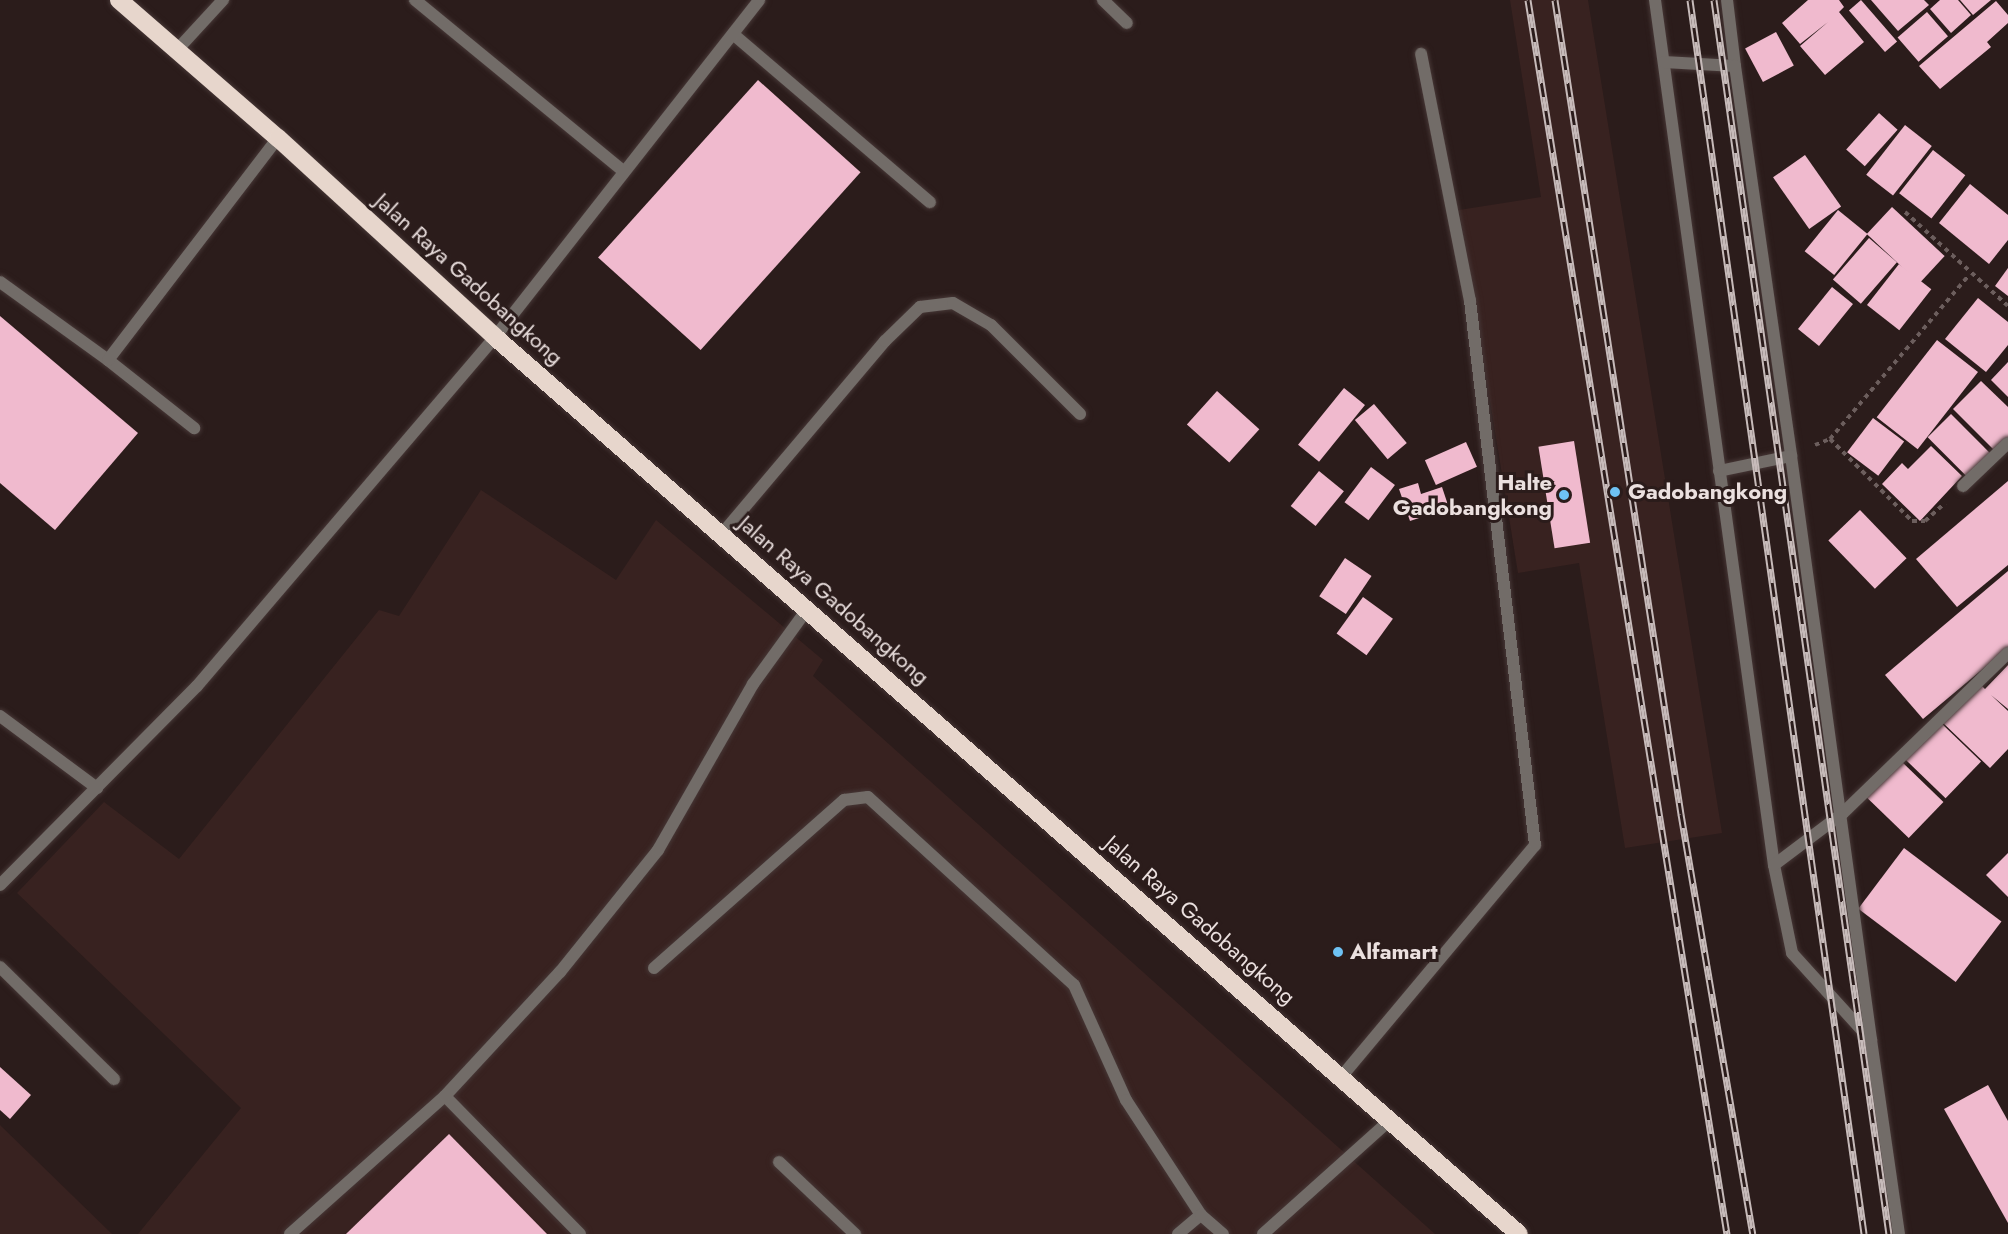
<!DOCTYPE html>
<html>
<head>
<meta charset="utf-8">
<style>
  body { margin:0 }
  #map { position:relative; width:2008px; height:1234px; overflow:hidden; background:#2b1c1b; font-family:Jost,sans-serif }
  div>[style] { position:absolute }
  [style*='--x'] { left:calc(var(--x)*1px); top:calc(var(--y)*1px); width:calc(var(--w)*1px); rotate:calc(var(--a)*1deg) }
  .built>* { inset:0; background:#382220 }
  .building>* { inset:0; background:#f0bace; transform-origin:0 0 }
  .path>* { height:4px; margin-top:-2px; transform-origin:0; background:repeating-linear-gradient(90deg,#6c5e5d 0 4.5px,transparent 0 9px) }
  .roads { filter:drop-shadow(0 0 2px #463736) drop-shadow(0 0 2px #463736) }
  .lane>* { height:12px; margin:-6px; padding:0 6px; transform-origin:6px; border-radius:6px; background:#726c68 }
  .street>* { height:12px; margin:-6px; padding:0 6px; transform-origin:6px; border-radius:6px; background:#726c68 }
  .highway>* { height:18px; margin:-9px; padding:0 9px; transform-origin:9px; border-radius:9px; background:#e7d6cc }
  .rail>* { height:7px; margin-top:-3.5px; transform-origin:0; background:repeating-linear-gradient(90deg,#2b1c1b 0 14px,#c7bbba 0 28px); box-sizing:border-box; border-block:2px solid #c7bbba }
  .dots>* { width:16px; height:16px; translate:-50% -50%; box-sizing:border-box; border:3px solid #2b1c1b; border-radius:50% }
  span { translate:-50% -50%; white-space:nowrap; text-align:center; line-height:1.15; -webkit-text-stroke:6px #2b1c1b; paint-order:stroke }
  .street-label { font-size:22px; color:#ebe0df }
  .poi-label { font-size:22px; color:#ebe0df; font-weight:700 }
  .right { translate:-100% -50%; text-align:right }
  .left { translate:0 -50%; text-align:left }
</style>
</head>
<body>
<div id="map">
  <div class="built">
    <div style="clip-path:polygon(1510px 0,1588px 0,1722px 833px,1625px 848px,1579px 563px,1518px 573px,1459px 210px,1541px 197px)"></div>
    <div style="clip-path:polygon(481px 490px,616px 580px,656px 520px,823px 660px,813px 676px,1435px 1234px,138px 1234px,241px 1108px,17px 893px,104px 802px,179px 859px,379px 610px,399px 616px)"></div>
    <div style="clip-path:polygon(0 1125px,112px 1234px,0 1234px)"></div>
  </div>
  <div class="building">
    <div style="clip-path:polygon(1808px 0,1839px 0,1844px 7px,1839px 12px,1864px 42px,1825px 75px,1800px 46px,1828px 22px,1800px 44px,1782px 23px)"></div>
    <div style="left:1861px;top:0;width:55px;height:16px;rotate:49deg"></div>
    <div style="clip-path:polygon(1871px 0,1924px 0,1929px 5px,1898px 31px)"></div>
    <div style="clip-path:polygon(1940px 0,1958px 0,1971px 15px,1951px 33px,1930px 9px)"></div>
    <div style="clip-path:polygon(1960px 0,1991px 0,1973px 15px)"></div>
    <div style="clip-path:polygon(1996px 1px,2008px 15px,2008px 23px,1987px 42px,1991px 47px,1940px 89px,1919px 66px)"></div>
    <div style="left:1927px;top:12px;width:32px;height:39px;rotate:49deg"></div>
    <div style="left:1776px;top:32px;width:38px;height:35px;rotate:62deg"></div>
    <div style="left:758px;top:80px;width:138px;height:239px;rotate:42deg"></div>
    <div style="left:1879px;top:113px;width:25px;height:49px;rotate:42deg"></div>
    <div style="left:1905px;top:125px;width:34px;height:63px;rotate:38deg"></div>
    <div style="left:1933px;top:150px;width:41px;height:55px;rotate:38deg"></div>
    <div style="left:1805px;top:155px;width:63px;height:39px;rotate:55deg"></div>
    <div style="clip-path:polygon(1970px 184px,2008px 215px,2008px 240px,1989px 264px,1939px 223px)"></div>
    <div style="left:1892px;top:207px;width:72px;height:37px;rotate:43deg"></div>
    <div style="left:1838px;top:210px;width:38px;height:53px;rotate:39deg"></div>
    <div style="left:1869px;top:238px;width:37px;height:55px;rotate:41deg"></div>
    <div style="left:1899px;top:264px;width:41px;height:52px;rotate:38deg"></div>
    <div style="clip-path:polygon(2008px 268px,2008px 296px,1995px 286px)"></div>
    <div style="left:1832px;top:287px;width:27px;height:54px;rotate:39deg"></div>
    <div style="clip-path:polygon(1978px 298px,2008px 322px,2008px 345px,1986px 372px,1945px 339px)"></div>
    <div style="clip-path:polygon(0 316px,138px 433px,55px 530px,0 483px)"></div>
    <div style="left:1937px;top:340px;width:52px;height:98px;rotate:38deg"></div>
    <div style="clip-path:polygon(2008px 362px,2008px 397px,1991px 380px)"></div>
    <div style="clip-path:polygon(1981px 381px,2008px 407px,2008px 438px,1995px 451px,1953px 409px)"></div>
    <div style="left:1344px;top:388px;width:27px;height:73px;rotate:39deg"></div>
    <div style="left:1217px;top:391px;width:57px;height:45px;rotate:42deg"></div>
    <div style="left:1374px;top:404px;width:51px;height:25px;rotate:50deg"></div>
    <div style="left:1951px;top:414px;width:55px;height:33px;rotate:45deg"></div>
    <div style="left:1873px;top:418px;width:39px;height:43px;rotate:37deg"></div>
    <div style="left:1574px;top:441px;width:103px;height:36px;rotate:81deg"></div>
    <div style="left:1466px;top:442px;width:27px;height:45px;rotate:66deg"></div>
    <div style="clip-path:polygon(1931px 446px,1962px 476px,1920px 521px,1882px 484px,1902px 463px,1908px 469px)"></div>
    <div style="left:1371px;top:467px;width:30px;height:44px;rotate:37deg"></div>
    <div style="left:1319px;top:471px;width:32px;height:45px;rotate:39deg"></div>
    <div style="clip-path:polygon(2008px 481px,2008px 565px,1957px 607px,1916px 559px)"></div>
    <div style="clip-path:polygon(1418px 483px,1421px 494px,1442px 487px,1449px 508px,1410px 521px,1399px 489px)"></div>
    <div style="left:1860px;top:510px;width:67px;height:44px;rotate:46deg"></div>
    <div style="left:1345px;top:558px;width:32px;height:46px;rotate:34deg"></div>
    <div style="clip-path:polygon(2008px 571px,2008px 648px,1923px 719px,1885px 675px)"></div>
    <div style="left:1363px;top:597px;width:37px;height:45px;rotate:36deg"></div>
    <div style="clip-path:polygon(2008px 665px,2008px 709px,1991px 695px,2008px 711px,2008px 749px,1990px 768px,1941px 721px,1978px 682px,1985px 689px)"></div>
    <div style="left:1940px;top:722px;width:57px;height:51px;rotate:44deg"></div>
    <div style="left:1901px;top:761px;width:59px;height:50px;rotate:44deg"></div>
    <div style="left:1904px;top:848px;width:122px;height:76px;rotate:37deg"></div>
    <div style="clip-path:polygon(2008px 853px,2008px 897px,1986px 875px)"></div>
    <div style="clip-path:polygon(0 1067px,31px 1095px,10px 1119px,0 1110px)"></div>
    <div style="clip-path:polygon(1988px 1085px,2008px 1121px,2008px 1223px,1944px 1109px)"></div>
    <div style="clip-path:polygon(449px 1134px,547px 1234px,346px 1234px)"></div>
  </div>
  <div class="path">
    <div style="--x:1905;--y:212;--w:139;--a:42.4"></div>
    <div style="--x:1830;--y:439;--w:216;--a:-49.7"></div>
    <div style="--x:1815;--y:445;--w:16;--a:-22"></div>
    <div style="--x:1830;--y:439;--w:116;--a:45"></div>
    <div style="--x:1912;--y:521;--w:13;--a:0"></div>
    <div style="--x:1925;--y:521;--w:27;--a:-42"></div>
  </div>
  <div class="roads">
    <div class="lane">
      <div style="--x:415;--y:0;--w:268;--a:39.4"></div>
      <div style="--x:1103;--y:0;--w:33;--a:44"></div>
      <div style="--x:733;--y:34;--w:259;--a:40.5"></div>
      <div style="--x:177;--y:50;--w:68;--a:-47.4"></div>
      <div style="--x:0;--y:282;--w:133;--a:35.8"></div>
      <div style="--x:108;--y:360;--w:110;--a:38.3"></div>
      <div style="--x:495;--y:337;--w:428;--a:-51.9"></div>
      <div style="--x:108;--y:360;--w:280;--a:-52.6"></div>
      <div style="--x:721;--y:535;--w:254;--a:-49.8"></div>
      <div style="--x:885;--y:341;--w:49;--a:-44.2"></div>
      <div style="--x:920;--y:307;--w:33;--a:-7"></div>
      <div style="--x:953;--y:303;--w:44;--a:30.1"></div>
      <div style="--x:991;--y:325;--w:126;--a:45"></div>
      <div style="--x:0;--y:716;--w:121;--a:36.6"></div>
      <div style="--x:0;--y:967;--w:160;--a:44.5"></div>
      <div style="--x:654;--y:968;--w:254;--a:-41.5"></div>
      <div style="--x:844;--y:800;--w:24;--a:-7"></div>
      <div style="--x:868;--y:797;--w:279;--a:42.4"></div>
      <div style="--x:1074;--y:985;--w:126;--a:65.7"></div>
      <div style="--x:1126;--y:1100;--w:137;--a:56.9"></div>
      <div style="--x:779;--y:1162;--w:105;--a:43.5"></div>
      <div style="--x:290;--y:1234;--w:208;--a:-41.7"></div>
      <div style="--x:580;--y:1234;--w:193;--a:-134.4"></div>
      <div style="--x:445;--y:1096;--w:169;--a:-47.2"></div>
      <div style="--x:560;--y:972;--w:156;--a:-51.2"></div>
      <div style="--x:658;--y:850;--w:191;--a:-60.2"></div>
      <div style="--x:753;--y:684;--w:94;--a:-54.1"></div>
      <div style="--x:1178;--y:1234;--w:30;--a:-40"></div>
      <div style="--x:1201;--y:1215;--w:29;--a:41"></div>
      <div style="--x:1263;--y:1234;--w:169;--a:-41.9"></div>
    </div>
    <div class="street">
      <div style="--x:1655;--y:0;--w:873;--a:82.17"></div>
      <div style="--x:1774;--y:865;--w:90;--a:78.4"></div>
      <div style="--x:1792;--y:953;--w:118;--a:47.8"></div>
      <div style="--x:1871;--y:1040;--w:196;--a:81.8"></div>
      <div style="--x:1727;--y:0;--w:66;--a:83.1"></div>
      <div style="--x:1664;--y:62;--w:71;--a:3.2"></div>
      <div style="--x:1735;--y:66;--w:394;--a:81.8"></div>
      <div style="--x:1719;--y:471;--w:74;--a:-11.8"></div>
      <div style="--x:1791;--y:456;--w:588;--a:82.19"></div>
      <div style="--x:1963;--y:486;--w:62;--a:-43.7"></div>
      <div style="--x:1774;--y:865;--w:86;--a:-37"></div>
      <div style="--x:1843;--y:813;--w:230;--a:-44.1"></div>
      <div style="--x:0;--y:885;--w:280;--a:-45.3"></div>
      <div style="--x:197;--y:686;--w:459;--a:-49.5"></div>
      <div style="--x:1342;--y:1076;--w:301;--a:-50.1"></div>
      <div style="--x:1535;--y:845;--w:548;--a:-96.81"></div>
      <div style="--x:1470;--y:301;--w:252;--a:-101.2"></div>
    </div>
    <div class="highway">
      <div style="--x:119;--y:0;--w:211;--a:41"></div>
      <div style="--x:278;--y:138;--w:294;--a:42.5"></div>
      <div style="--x:495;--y:337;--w:1361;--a:41.22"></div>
    </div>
  </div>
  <div class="rail">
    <div style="--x:1528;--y:0;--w:1250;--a:80.84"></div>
    <div style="--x:1555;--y:0;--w:824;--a:81.2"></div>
    <div style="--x:1681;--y:814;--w:426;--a:80.3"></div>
    <div style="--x:1690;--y:0;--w:1246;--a:81.97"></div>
    <div style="--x:1714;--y:0;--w:1246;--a:81.93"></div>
  </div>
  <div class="dots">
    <div style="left:1615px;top:492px;background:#6ec2f4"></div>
    <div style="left:1564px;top:495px;background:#6ec2f4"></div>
    <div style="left:1338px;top:952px;background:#6ec2f4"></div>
  </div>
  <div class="street-label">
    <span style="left:469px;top:279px;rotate:42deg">Jalan Raya Gadobangkong</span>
    <span style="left:834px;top:600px;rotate:41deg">Jalan Raya Gadobangkong</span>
    <span style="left:1200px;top:920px;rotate:41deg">Jalan Raya Gadobangkong</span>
  </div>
  <div class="poi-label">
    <span class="right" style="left:1552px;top:495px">Halte<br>Gadobangkong</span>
    <span class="left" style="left:1628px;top:492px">Gadobangkong</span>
    <span class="left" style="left:1350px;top:952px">Alfamart</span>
  </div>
</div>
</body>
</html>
